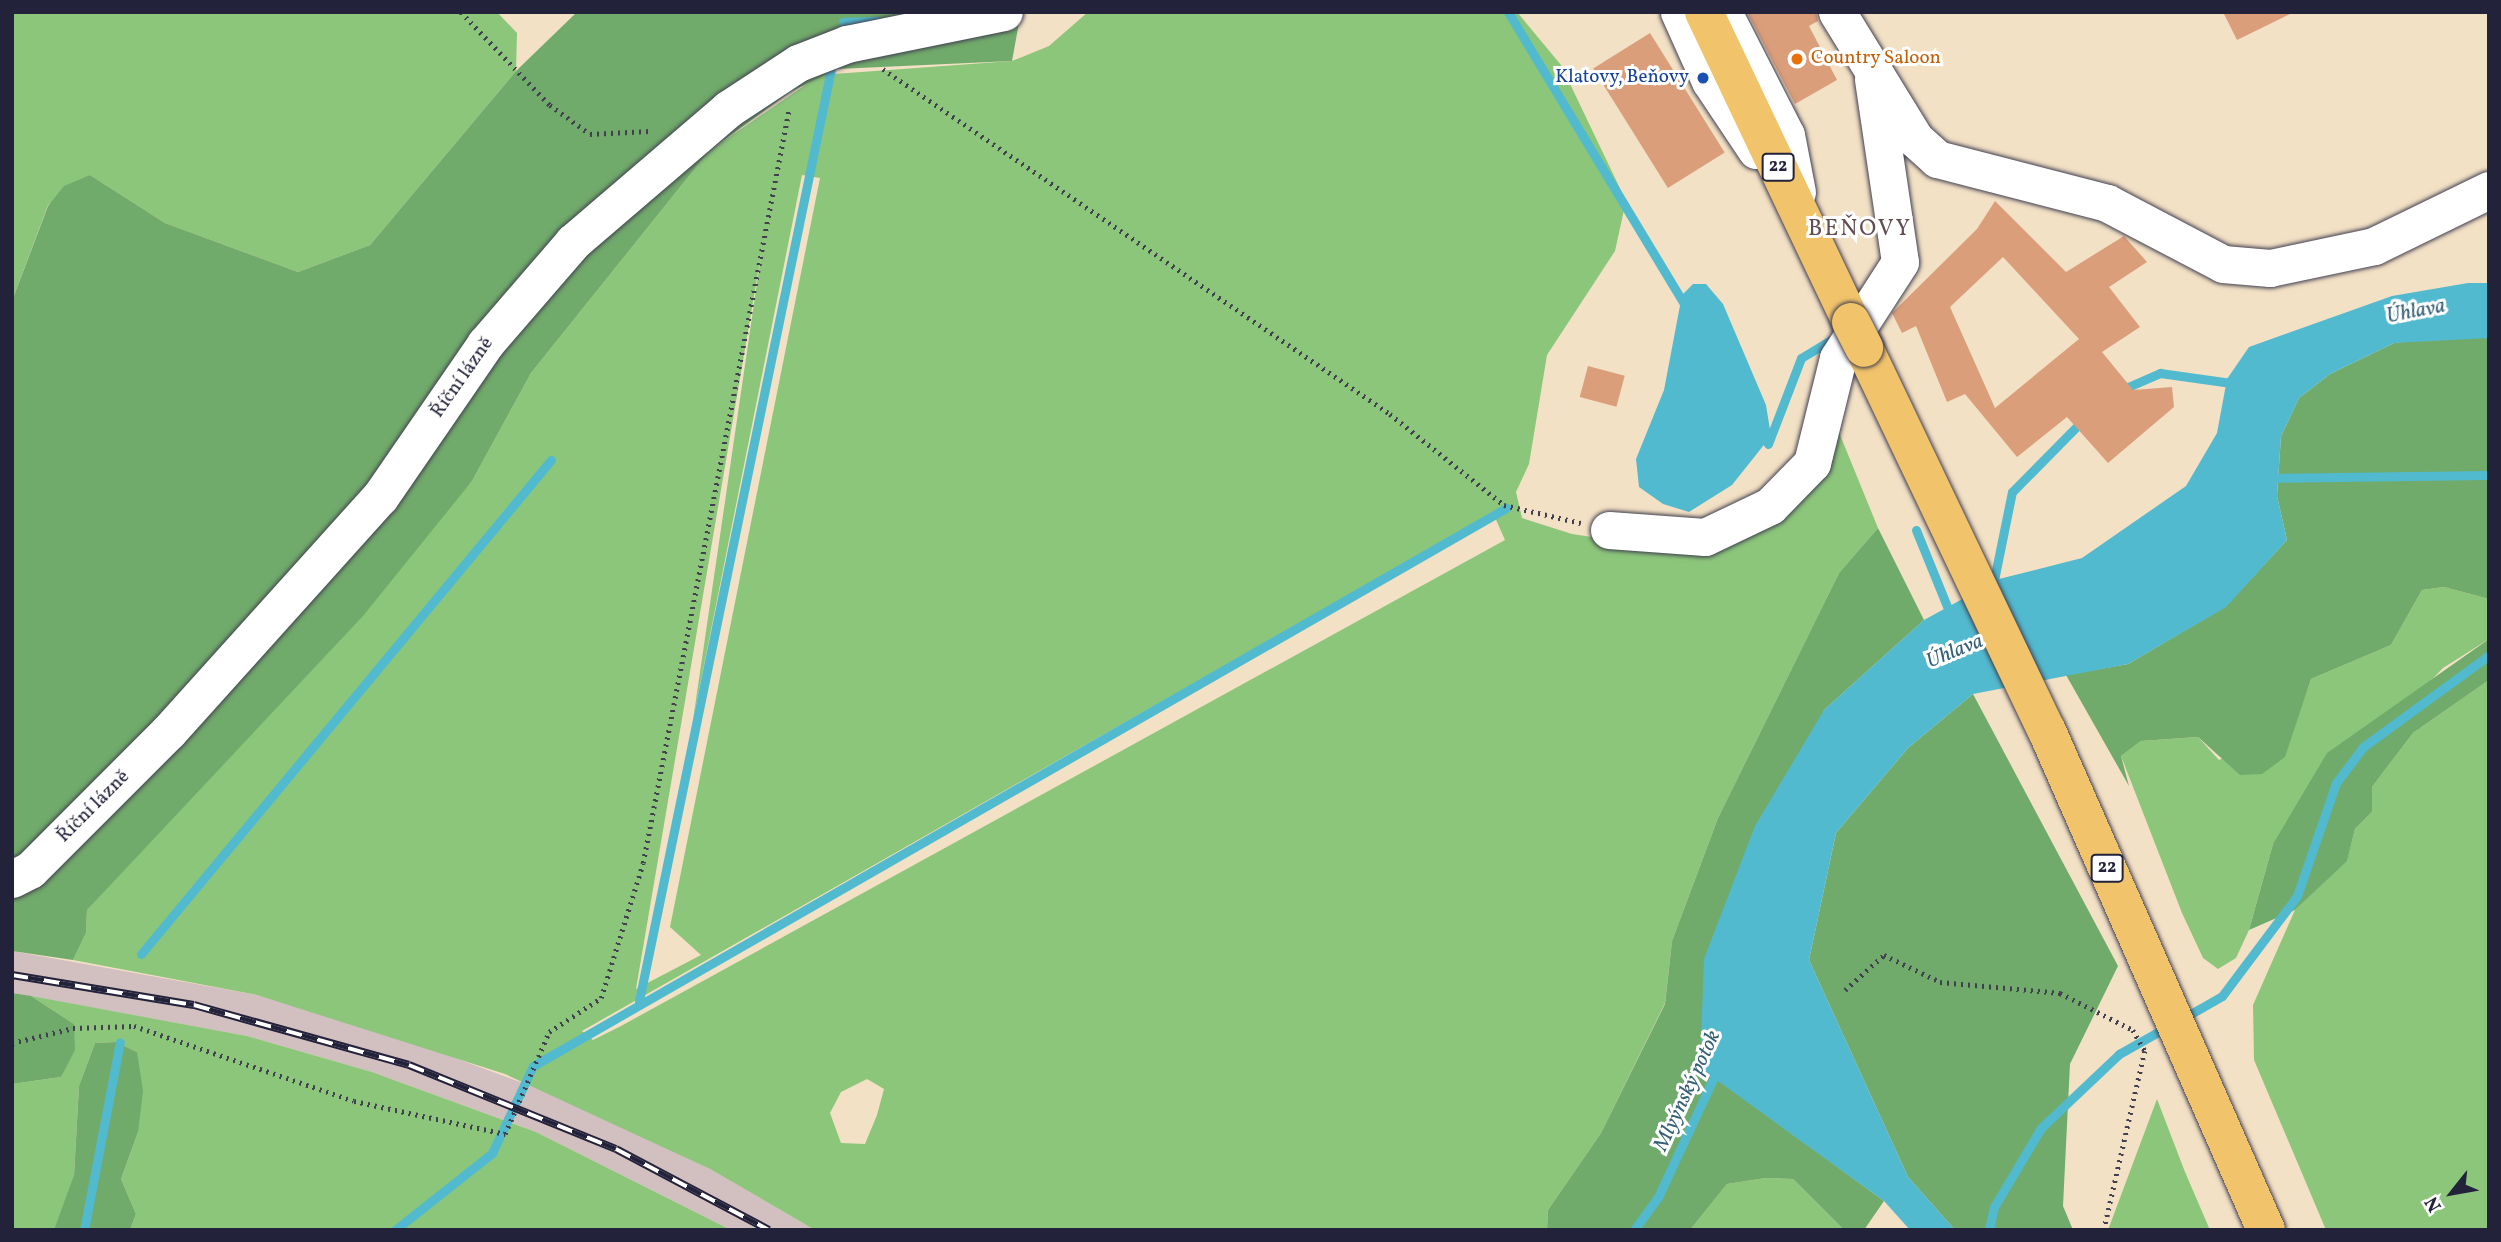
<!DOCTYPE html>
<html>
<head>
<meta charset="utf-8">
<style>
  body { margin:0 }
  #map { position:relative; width:2501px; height:1242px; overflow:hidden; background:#f3e1c5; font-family:Vollkorn,serif }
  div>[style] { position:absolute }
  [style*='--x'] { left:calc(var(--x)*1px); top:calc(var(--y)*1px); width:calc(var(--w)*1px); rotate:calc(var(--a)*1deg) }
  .industrial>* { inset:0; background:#d2bfbf }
  .green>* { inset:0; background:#8cc67b }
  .forest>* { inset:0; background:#71ab6b }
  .water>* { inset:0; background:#52bacf }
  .stream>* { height:9px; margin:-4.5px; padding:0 4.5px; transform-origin:4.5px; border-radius:4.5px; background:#52bacf }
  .building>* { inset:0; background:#db9e7b; transform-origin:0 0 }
  .path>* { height:4.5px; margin-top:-2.25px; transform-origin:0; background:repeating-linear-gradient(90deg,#413f50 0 2px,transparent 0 7px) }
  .roads { filter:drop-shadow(0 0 2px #413f50) drop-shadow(0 0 2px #413f50) }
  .minor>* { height:37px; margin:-18.5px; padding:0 18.5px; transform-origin:18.5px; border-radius:18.5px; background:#fff }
  .major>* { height:38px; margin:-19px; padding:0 19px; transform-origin:19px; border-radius:19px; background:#f1c36a }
  .rail>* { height:8px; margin-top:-4px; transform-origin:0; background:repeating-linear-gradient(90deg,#fff 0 16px,#22223b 0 32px); box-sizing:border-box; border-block:2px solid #22223b }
  .bridges { filter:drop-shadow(0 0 2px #413f50) drop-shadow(0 0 2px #413f50) }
  .major-bridge>* { height:38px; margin:-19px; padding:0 19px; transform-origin:19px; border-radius:19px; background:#f1c36a }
  .dots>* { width:19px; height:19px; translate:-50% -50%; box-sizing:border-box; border:4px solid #fff; border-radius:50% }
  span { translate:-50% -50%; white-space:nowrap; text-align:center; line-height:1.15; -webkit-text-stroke:6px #fff; paint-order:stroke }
  .shield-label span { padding:2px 5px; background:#fff; border:2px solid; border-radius:5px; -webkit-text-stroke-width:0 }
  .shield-label { font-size:18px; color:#22223b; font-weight:700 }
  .food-label { font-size:19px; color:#c56008 }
  .left { translate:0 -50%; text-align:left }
  .transit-label { font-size:19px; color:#164399 }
  .right { translate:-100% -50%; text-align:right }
  .street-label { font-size:19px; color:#22223b }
  .water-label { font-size:21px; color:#355f76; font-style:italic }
  .quarter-label { font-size:23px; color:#634d51; letter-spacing:2px }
  .frame { position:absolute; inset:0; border:14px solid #22223b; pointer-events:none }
  .north { position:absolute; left:2417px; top:1158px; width:70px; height:70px; -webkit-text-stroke:5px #fff; paint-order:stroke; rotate:239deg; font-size:19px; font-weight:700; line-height:28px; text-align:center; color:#22223b }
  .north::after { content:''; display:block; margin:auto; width:24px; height:32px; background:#22223b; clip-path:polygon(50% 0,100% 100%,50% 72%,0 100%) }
</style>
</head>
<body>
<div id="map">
  <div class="industrial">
    <div style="clip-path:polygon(12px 951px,257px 995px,385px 1032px,553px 1094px,710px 1169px,815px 1230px,731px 1230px,536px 1132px,372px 1072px,247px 1036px,12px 993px)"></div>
  </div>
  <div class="green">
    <div style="clip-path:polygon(12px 12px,497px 12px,517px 33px,516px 71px,370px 245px,298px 272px,165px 223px,90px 175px,48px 205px,12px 301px)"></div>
    <div style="clip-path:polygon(evenodd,1088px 12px,1517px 12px,1561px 65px,1626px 201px,1615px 251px,1547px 355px,1529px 464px,1516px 492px,1522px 518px,1572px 534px,1670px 549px,1729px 541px,1836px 425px,1878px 528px,1839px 573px,1718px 818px,1672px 941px,1665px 1003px,1601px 1133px,1548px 1210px,1547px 1230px,815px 1230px,710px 1169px,505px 1074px,257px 995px,73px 960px,86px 933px,87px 910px,472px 481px,531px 373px,709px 151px,820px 75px,1012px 61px,1049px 46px,1088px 12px,802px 175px,820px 178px,670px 927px,701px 955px,636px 989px,762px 249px,693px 720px,802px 175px,1088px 12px,1493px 513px,1505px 540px,621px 1026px,593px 1040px,582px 1031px,1493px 513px,1088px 12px,867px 1079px,884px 1089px,877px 1115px,865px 1144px,841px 1143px,830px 1113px,841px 1092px,867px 1079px)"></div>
    <div style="clip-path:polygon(2444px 587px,2489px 599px,2489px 639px,2443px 668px,2273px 844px,2249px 930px,2236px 958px,2218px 969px,2203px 958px,2182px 913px,2121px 756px,2141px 741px,2198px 737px,2219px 760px,2295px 724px,2311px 679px,2391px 645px,2422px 590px)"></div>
    <div style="clip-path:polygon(2489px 680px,2489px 1230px,2326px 1230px,2254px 1060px,2253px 1005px,2295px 910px,2347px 860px,2355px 829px,2372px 812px,2372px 787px,2413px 733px)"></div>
    <div style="clip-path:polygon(31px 996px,247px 1036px,372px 1072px,536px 1132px,731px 1230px,130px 1230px,136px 1214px,121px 1179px,138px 1132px,137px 1052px,116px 1042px,95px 1043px,79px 1086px,74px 1175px,60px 1220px,54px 1230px,12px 1230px,12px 1084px,61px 1077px,74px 1024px)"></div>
    <div style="clip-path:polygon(2157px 1099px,2185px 1172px,2210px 1230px,2108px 1230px)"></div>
    <div style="clip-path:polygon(1766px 1178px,1793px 1179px,1844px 1230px,1690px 1230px,1727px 1184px)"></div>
  </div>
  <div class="forest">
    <div style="clip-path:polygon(577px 12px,1021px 12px,1012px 61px,837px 69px,790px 92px,709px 151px,531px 373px,472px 481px,363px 616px,87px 910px,86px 933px,73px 960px,12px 951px,12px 301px,48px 206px,64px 186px,90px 175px,165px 223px,298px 272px,370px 245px,516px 71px)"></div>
    <div style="clip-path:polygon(2462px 336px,2489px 338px,2489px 599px,2444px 587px,2422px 590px,2391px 645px,2311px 679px,2285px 757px,2262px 774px,2240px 775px,2198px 737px,2141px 741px,2121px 756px,2129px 786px,2066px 675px,2128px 664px,2225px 607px,2287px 540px,2277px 496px,2281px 436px,2299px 398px,2330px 374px,2394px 343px)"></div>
    <div style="clip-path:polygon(1878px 528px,1924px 620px,1824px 710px,1700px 1067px,1884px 1201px,1864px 1230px,1844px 1230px,1793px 1179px,1766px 1178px,1727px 1184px,1690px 1230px,1547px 1230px,1548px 1210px,1601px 1133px,1665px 1004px,1672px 941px,1718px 818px,1839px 573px)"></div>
    <div style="clip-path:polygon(2489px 639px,2489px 680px,2413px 733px,2372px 787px,2372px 812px,2355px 829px,2347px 861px,2295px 910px,2249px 930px,2273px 844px,2327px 753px)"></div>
    <div style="clip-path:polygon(1973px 694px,2118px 966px,2070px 1064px,2063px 1206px,2073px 1230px,1955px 1230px,1908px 1177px,1809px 960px,1836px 833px,1908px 748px)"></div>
    <div style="clip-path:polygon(12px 993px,31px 996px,74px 1024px,75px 1050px,61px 1077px,12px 1084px)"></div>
    <div style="clip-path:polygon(116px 1042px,137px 1052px,143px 1091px,138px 1132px,121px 1179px,136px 1214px,130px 1230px,54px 1230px,74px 1175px,79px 1086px,95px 1043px)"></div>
  </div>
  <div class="water">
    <div style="clip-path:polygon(2468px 283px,2489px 283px,2489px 338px,2394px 343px,2330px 374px,2299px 398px,2281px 436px,2277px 496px,2287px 540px,2226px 607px,2128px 664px,1973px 694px,1908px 748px,1836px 833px,1809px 960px,1908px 1177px,1955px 1230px,1910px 1230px,1884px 1201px,1700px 1068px,1704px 959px,1755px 826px,1824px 710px,1924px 620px,1999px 579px,2082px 558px,2186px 486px,2217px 433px,2227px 379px,2249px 347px,2392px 296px)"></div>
    <div style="clip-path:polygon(1693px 284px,1706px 284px,1723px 304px,1766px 405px,1771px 436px,1732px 485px,1689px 512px,1663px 504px,1639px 487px,1636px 459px,1664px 390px,1682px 295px)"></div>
  </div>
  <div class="stream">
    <div style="--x:1508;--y:12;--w:348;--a:58.9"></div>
    <div style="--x:843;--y:22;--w:34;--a:-2"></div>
    <div style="--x:2121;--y:390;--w:43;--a:-23.6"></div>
    <div style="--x:2160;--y:373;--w:79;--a:8"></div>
    <div style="--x:1768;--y:444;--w:92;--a:-69"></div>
    <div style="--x:1801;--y:358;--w:37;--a:-31"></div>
    <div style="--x:2267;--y:478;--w:222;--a:-0.8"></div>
    <div style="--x:1916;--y:530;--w:93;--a:67.9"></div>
    <div style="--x:1993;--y:585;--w:95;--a:-78.5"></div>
    <div style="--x:2012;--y:492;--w:101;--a:-45.4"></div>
    <div style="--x:141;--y:954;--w:642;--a:-50.31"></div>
    <div style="--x:639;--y:1001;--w:957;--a:-78.36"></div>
    <div style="--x:2182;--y:1019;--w:46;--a:-29.9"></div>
    <div style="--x:2222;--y:996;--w:125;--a:-53.1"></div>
    <div style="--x:2297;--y:896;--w:120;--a:-71"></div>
    <div style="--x:2336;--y:783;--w:45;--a:-53.1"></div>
    <div style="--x:2363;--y:747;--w:156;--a:-36.1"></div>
    <div style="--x:84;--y:1230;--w:191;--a:-79.2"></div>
    <div style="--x:395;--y:1230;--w:124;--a:-38.4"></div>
    <div style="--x:492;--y:1153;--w:96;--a:-64.8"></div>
    <div style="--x:533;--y:1066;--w:1122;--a:-29.83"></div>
    <div style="--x:1634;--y:1230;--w:41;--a:-54"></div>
    <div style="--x:1658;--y:1197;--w:145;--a:-65"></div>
    <div style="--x:1989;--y:1230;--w:24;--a:-78"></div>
    <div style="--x:1994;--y:1207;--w:92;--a:-59.3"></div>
    <div style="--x:2041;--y:1128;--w:108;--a:-43.5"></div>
    <div style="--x:2119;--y:1054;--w:55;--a:-29.4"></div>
  </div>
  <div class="building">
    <div style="clip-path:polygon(1747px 12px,1816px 12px,1818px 21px,1809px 26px,1837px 80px,1795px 104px)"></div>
    <div style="clip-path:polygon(2223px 12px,2294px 12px,2237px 40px)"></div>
    <div style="left:1650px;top:33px;width:141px;height:67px;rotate:58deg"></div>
    <div style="clip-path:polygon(evenodd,1995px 201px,2066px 272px,2124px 236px,2147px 262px,2109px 287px,2140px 327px,2102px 352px,2133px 390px,2172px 387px,2174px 407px,2108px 463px,2067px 417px,2017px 457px,1965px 394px,1947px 402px,1916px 326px,1902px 333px,1892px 313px,1977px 229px,1995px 201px,2003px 257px,2079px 339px,1995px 408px,1950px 307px,2003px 257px)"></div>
    <div style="left:1588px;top:366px;width:38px;height:32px;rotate:15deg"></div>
  </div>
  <div class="path">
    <div style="--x:461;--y:12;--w:129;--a:46.3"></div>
    <div style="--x:550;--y:105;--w:49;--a:35.9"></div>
    <div style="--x:590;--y:134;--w:60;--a:-2.9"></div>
    <div style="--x:883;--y:69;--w:613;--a:34.23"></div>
    <div style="--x:1390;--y:414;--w:146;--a:38.6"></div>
    <div style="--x:1504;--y:505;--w:79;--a:13.2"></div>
    <div style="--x:1845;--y:990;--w:52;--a:-41.9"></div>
    <div style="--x:1884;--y:955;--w:62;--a:25.7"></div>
    <div style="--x:1940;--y:982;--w:121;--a:5.2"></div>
    <div style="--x:2060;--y:993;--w:82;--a:26.9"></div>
    <div style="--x:2133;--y:1030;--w:24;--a:60"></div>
    <div style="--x:2145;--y:1051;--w:184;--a:102.9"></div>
    <div style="--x:12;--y:1043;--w:63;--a:-13.8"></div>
    <div style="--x:73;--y:1028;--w:61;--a:-1.9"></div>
    <div style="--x:134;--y:1026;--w:232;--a:18.8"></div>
    <div style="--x:354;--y:1101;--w:155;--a:12.3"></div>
    <div style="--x:505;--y:1134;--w:111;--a:-66.7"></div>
    <div style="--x:549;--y:1032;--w:62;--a:-33.2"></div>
    <div style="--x:601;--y:998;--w:141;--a:-72.7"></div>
    <div style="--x:643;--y:863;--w:768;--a:-79.04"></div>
  </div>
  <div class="roads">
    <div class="minor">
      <div style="--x:1679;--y:12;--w:76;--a:65.8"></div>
      <div style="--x:1710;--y:81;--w:83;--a:56.3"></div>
      <div style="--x:1723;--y:12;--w:138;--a:62.9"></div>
      <div style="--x:1786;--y:135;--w:58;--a:79.1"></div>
      <div style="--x:1837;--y:12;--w:149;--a:58.4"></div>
      <div style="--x:1915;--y:139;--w:30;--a:42"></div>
      <div style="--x:1937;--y:159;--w:176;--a:14.5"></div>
      <div style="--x:2107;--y:203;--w:131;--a:27.7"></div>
      <div style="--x:2223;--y:264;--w:47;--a:4.9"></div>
      <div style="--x:2270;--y:268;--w:106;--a:-11.9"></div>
      <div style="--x:2374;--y:246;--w:128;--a:-26"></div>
      <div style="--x:1609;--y:530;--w:96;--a:4.2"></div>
      <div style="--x:1705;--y:537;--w:72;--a:-25.5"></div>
      <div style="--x:1770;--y:506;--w:60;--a:-45.7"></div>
      <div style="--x:1812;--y:463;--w:108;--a:-76.1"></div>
      <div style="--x:1838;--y:358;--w:114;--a:-57.1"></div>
      <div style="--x:1900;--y:262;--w:185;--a:-98.4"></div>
      <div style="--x:12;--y:879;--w:20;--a:-27"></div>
      <div style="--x:30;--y:870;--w:197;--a:-45"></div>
      <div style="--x:169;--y:731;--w:315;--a:-48"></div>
      <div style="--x:380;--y:497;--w:186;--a:-55.5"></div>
      <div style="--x:485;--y:344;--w:135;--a:-49.2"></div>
      <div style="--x:573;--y:242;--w:204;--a:-40.6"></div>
      <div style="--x:728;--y:109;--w:84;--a:-33.3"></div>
      <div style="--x:798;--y:63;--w:53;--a:-21.2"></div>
      <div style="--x:847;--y:44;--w:160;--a:-11.5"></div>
    </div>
    <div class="major">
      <div style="--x:1704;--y:12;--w:343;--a:64.6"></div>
      <div style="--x:1864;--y:348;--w:424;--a:64.5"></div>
      <div style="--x:2047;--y:731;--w:545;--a:66.3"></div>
    </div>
  </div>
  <div class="rail">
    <div style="--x:12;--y:975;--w:184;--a:9.4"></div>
    <div style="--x:194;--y:1005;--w:223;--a:15.6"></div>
    <div style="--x:409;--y:1065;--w:223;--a:22.1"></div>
    <div style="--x:616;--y:1149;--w:173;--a:27.9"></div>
  </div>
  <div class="bridges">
    <div class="major-bridge">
      <div style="--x:1851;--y:322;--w:29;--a:63"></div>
    </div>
  </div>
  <div class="dots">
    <div style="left:1797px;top:59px;background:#e8710a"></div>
    <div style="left:1703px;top:78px;background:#1a4fb4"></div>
  </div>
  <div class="shield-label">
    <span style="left:1778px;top:167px">22</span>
    <span style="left:2107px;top:868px">22</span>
  </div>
  <div class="food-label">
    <span class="left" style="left:1811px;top:59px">Country Saloon</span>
  </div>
  <div class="transit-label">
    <span class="right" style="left:1689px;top:78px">Klatovy, Beňovy</span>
  </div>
  <div class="street-label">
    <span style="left:463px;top:378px;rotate:-55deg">Říční lázně</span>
    <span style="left:94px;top:807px;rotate:-45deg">Říční lázně</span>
  </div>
  <div class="water-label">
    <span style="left:2416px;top:312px;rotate:-11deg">Úhlava</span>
    <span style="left:1955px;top:652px;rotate:-22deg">Úhlava</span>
    <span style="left:1688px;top:1091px;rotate:-65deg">Mlyýnský potok</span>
  </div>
  <div class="quarter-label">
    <span style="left:1860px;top:229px">BEŇOVY</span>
  </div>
  <div class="frame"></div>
  <div class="north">N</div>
</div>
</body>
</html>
